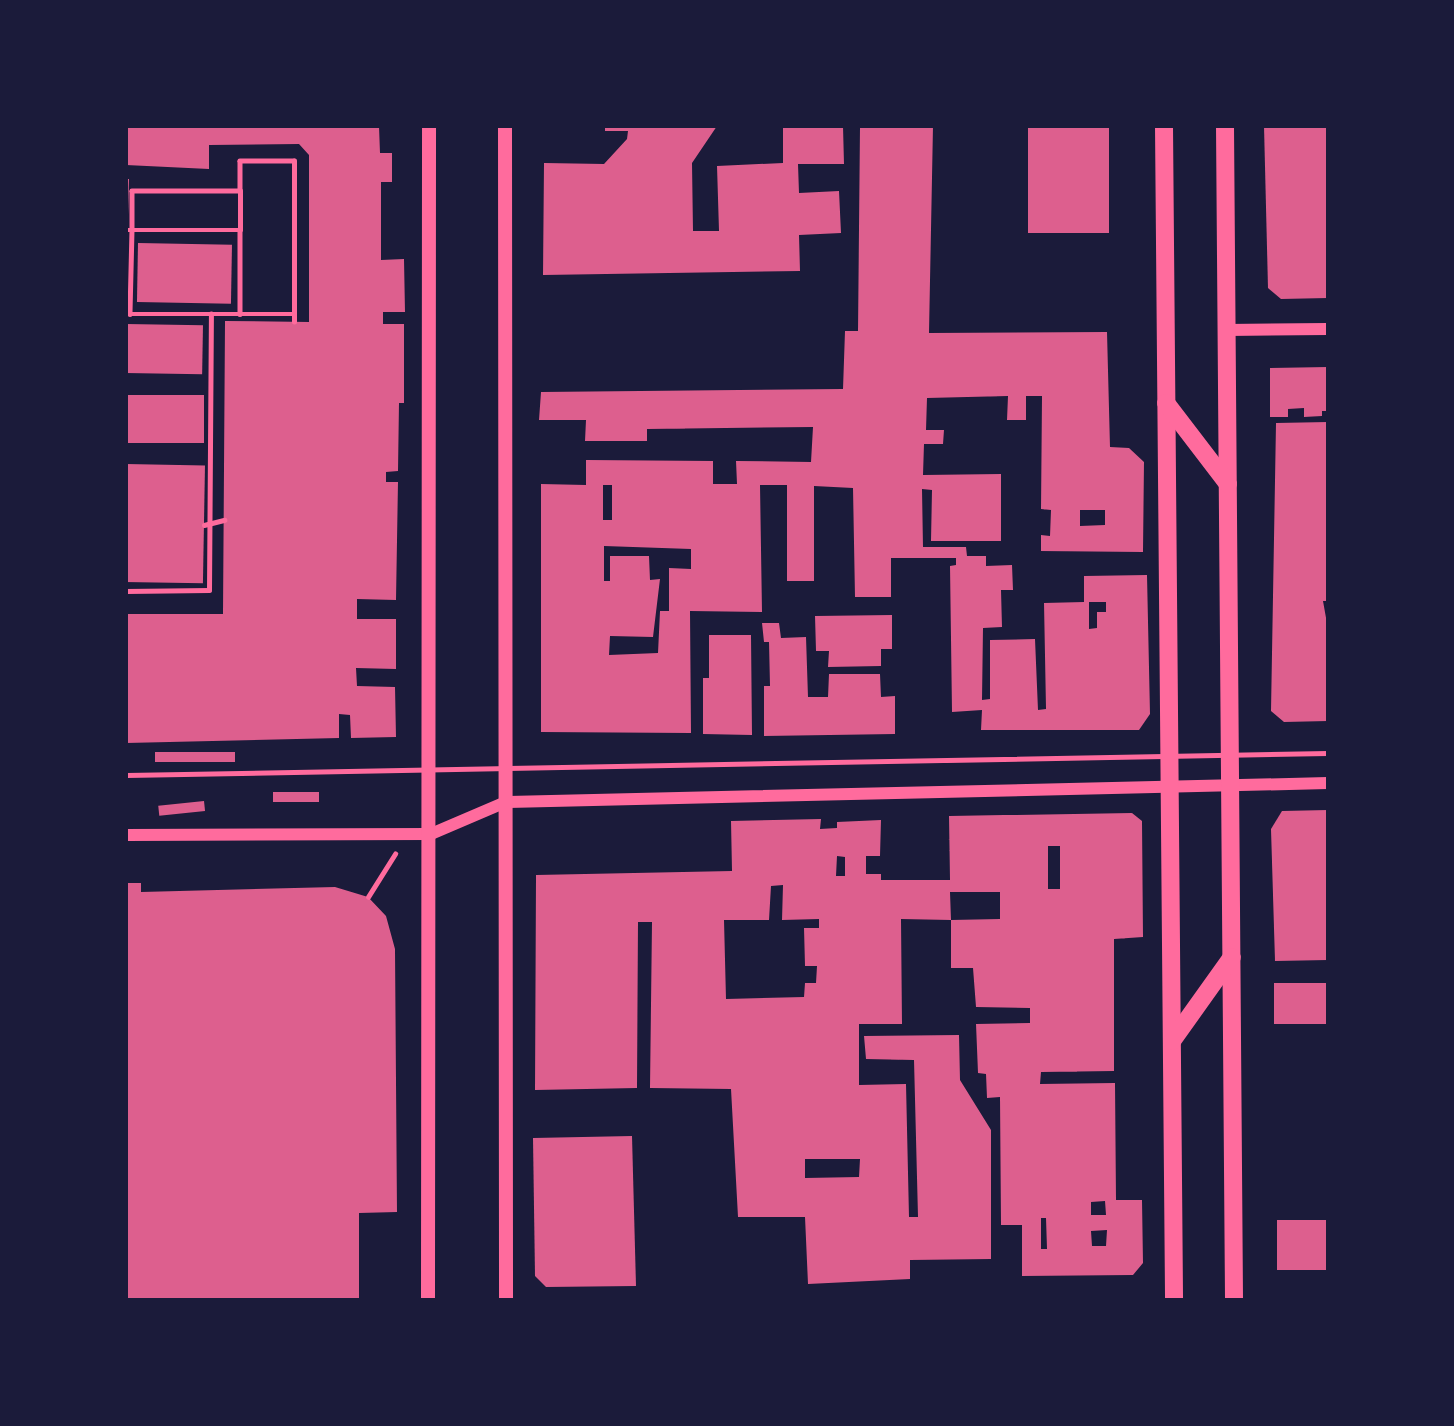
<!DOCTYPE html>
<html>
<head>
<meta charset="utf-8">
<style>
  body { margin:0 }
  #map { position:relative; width:1454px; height:1426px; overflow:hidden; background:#1b1b3a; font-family:"Titillium Web",sans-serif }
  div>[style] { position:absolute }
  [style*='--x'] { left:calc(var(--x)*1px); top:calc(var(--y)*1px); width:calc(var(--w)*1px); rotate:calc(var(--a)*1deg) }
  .building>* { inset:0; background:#dd5f8e; transform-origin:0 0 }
  .path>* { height:4.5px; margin:-2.25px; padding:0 2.25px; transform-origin:2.25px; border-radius:2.25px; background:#ff6b9d }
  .service>* { height:5px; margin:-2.5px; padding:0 2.5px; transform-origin:2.5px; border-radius:2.5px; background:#ff6b9d }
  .tertiary>* { height:12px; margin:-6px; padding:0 6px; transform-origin:6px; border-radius:6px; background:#ff6b9d }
  .secondary>* { height:14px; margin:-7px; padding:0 7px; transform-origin:7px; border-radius:7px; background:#ff6b9d }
  .primary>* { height:18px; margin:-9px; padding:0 9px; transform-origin:9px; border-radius:9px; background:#ff6b9d }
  span { translate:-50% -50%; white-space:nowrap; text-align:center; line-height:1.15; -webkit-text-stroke:5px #1b1b3a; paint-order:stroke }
  .frame { position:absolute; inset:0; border:128px solid #1b1b3a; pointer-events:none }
</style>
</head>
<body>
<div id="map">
  <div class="building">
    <div style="clip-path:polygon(126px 126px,379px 126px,380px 153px,392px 153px,392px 182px,381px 182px,381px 260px,404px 259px,405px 312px,383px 312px,383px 324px,404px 324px,404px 403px,399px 403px,398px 471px,386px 472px,386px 482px,398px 482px,396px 600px,357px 599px,357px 619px,396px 619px,396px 669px,356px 668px,357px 686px,395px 687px,396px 737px,351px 738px,350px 715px,339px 714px,339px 738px,126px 743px,126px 614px,223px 614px,225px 321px,309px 322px,309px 155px,299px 144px,209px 145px,209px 169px,126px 165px)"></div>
    <div style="clip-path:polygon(605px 126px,717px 126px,692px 163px,693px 231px,719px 231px,717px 166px,783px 163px,783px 126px,843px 126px,844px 164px,798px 164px,799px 193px,839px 191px,841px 233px,799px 235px,800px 271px,543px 275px,544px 163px,604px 164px,627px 139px,628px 131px,605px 131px)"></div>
    <div style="clip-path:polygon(evenodd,860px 126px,933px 126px,929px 333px,1107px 332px,1110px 447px,1129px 448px,1144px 462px,1143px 552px,1041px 551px,1041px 535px,1050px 536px,1051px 510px,1041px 509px,1042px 396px,1026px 396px,1026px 420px,1007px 420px,1008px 396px,927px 398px,926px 430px,944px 430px,943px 444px,924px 444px,923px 475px,1001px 474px,1001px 541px,931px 541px,932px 490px,922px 489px,923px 547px,966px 547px,967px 556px,986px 556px,986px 566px,1012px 565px,1013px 590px,1001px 590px,1002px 627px,983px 628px,982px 700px,990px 699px,990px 640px,1035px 639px,1038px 710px,1046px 709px,1044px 603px,1084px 602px,1084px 576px,1147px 575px,1150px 714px,1139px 730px,981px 730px,982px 710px,952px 712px,950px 566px,956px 565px,956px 558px,891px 558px,891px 597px,855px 597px,853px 488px,814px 486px,814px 581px,787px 581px,787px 485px,760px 485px,762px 612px,690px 611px,691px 733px,541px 732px,541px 484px,586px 485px,586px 460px,713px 461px,713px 484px,737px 484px,736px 461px,811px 462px,813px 427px,647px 429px,647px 441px,585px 441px,586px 420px,539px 420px,541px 392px,843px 389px,845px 331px,858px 331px,860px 126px,603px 485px,612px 485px,612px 520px,603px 520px,603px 485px,860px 126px,1080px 510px,1105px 510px,1105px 525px,1080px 526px,1080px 510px,860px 126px,604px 546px,691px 549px,691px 569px,669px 568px,669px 611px,660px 611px,658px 653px,609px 655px,610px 636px,653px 637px,660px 579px,650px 580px,649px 556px,610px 556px,610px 581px,604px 581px,604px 546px,860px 126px,1089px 602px,1106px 602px,1106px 612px,1097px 612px,1097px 628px,1089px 629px,1089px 602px)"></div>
    <div style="left:1028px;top:126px;width:81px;height:107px"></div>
    <div style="clip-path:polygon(1264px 126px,1328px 126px,1328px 298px,1281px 299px,1268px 288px)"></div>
    <div style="clip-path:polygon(126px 179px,129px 179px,128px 215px,126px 215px)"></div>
    <div style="left:138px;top:243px;width:94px;height:59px;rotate:1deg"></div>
    <div style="left:126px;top:324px;width:77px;height:49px;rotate:1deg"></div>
    <div style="clip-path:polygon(1328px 367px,1328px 411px,1322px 411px,1322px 416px,1304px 417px,1304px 408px,1288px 409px,1288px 417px,1270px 417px,1270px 368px)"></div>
    <div style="left:126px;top:395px;width:78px;height:48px"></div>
    <div style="clip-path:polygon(1328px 422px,1328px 601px,1323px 601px,1328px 629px,1328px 721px,1284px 722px,1271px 711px,1276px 423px)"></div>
    <div style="left:126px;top:464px;width:79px;height:118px;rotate:1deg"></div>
    <div style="clip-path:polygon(892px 615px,892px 649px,881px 649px,881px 666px,828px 667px,829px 651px,816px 651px,815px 616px)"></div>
    <div style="clip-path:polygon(762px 623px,779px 623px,781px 638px,806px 637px,808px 697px,828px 697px,829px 674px,880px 674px,881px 697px,895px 696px,895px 734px,764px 736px,764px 686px,770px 686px,769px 642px,764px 642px)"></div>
    <div style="clip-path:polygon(709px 635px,751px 635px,752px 735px,703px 734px,703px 678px,709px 678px)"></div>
    <div style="left:155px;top:752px;width:80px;height:10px"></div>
    <div style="left:319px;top:792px;width:10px;height:46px;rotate:90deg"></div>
    <div style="left:204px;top:801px;width:10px;height:46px;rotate:84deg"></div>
    <div style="clip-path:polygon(1328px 810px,1328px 960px,1275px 961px,1271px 829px,1282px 811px)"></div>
    <div style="clip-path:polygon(evenodd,1132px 813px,1142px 821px,1143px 937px,1114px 939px,1114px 1071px,1041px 1072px,1040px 1084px,1115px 1083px,1116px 1200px,1142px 1200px,1143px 1263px,1133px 1275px,1022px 1276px,1022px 1225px,1001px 1225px,1000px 1097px,987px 1098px,986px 1074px,978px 1073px,976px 1024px,1030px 1023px,1030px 1008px,976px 1007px,973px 968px,951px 968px,951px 920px,1000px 919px,1000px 892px,950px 892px,951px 920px,901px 919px,902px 1024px,859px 1024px,859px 1085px,906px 1084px,909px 1217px,918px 1217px,914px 1060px,866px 1059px,864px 1036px,959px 1035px,960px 1080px,991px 1130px,991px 1259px,910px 1260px,910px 1279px,808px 1284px,805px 1217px,738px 1217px,731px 1089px,650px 1088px,652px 922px,638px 922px,637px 1088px,535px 1090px,536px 875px,732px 871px,731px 821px,821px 819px,820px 829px,837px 828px,837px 822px,881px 820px,880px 856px,866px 856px,866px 874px,881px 874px,881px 880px,950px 880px,949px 816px,1132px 813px,1048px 846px,1060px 846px,1060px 889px,1048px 889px,1048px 846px,1132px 813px,837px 856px,845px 857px,845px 876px,836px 876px,837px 856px,1132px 813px,783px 885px,782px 920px,819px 919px,819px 928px,804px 928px,805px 966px,817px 966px,816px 983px,805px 983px,804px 997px,726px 999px,724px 920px,769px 920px,771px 886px,783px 885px,1132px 813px,805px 1159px,860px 1159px,859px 1177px,805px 1178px,805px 1159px,1132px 813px,1105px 1201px,1106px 1215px,1091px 1215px,1091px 1202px,1105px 1201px,1132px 813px,1041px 1218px,1046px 1218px,1047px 1249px,1041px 1249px,1041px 1218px,1132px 813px,1107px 1230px,1106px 1246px,1092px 1246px,1091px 1231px,1107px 1230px)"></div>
    <div style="clip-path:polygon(126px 883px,141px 883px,141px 892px,335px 887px,368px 897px,386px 916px,395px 949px,397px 1212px,359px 1213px,359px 1300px,126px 1300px)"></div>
    <div style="left:1328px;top:983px;width:41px;height:54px;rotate:90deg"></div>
    <div style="clip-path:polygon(632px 1136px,636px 1286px,546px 1287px,535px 1276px,533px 1138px)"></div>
    <div style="left:1277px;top:1220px;width:51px;height:50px"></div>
  </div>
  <div class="path">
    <div style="--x:128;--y:230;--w:4;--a:0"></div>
    <div style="--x:132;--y:230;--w:84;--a:91.4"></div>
    <div style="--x:130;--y:314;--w:81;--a:0"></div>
    <div style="--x:240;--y:230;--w:39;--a:-90"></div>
    <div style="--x:294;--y:322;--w:8;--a:-90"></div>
    <div style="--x:204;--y:525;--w:21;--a:-14"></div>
    <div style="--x:126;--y:591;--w:83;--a:-0.7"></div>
    <div style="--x:209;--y:590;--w:276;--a:-89.6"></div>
    <div style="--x:211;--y:314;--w:83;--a:0"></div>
    <div style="--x:294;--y:314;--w:153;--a:-90"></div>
    <div style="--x:294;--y:161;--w:54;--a:180"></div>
    <div style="--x:240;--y:161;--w:30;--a:90"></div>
    <div style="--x:240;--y:191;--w:108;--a:180"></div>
    <div style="--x:132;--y:191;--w:39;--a:90"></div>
    <div style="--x:132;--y:230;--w:108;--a:0"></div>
    <div style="--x:240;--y:230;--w:84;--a:90"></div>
    <div style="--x:368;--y:897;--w:51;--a:-57.9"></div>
  </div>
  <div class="service">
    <div style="--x:126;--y:775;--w:1202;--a:-1.05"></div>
  </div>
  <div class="tertiary">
    <div style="--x:1226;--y:330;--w:102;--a:-0.6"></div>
    <div style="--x:126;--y:835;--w:305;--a:-0.2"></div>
    <div style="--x:431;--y:834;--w:82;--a:-23.1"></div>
    <div style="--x:506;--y:802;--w:822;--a:-1.32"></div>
  </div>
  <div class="secondary">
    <div style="--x:505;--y:126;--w:1174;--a:89.95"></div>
    <div style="--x:428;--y:1300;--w:1174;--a:-89.95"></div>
  </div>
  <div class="primary">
    <div style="--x:1164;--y:126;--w:1174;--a:89.51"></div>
    <div style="--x:1225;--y:126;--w:1174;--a:89.56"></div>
    <div style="--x:1166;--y:403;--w:102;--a:52.6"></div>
    <div style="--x:1172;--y:1041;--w:103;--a:-54.5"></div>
  </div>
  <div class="frame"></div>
</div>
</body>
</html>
